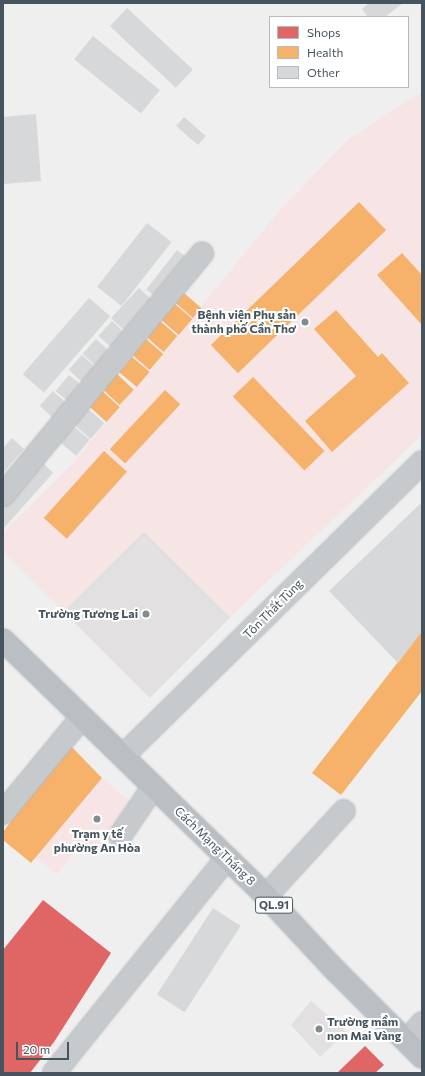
<!DOCTYPE html>
<html>
<head>
<meta charset="utf-8">
<style>
  body { margin:0 }
  #map { position:relative; width:425px; height:1076px; overflow:hidden; background:#f0efef; font-family:Commissioner,sans-serif }
  div>[style] { position:absolute }
  [style*='--x'] { left:calc(var(--x)*1px); top:calc(var(--y)*1px); width:calc(var(--w)*1px); rotate:calc(var(--a)*1deg) }
  .education>* { inset:0; background:#e2e0e1; transform-origin:0 0 }
  .medical>* { inset:0; background:#f7e5e6 }
  .shops>* { inset:0; background:#e06666 }
  .health>* { inset:0; background:#f6b26b; transform-origin:0 0 }
  .building>* { inset:0; background:#d7d8d9; transform-origin:0 0 }
  .roads { filter:drop-shadow(0 0 1px #b4babf) drop-shadow(0 0 1px #b4babf) }
  .minor>* { height:22px; margin:-11px; padding:0 11px; transform-origin:11px; border-radius:11px; background:#c6cacc }
  .highway>* { height:22px; margin:-11px; padding:0 11px; transform-origin:11px; border-radius:11px; background:#b9bfc3 }
  .dots>* { width:11px; height:11px; translate:-50% -50%; box-sizing:border-box; border:2px solid #fff; border-radius:50% }
  span { translate:-50% -50%; white-space:nowrap; text-align:center; line-height:1.15; -webkit-text-stroke:4px #fff; paint-order:stroke }
  .shield-label span { padding:1px 3px; background:#fff; border:1px solid; border-radius:3px; -webkit-text-stroke-width:0 }
  .shield-label { font-size:11px; color:#46555d; font-weight:700 }
  .poi-label { font-size:12px; color:#46555d; font-weight:700 }
  .right { translate:-100% -50%; text-align:right }
  .left { translate:0 -50%; text-align:left }
  .street-label { font-size:12px; color:#46555d }
  .frame { position:absolute; inset:0; border:4px solid #46555d; pointer-events:none }
  .legend { position:absolute; left:269px; top:16px; width:140px; height:72px; box-sizing:border-box; background:#fff; border:1px solid #b5bbbe; margin:0; padding:5px 7px; list-style:none; font-size:12px; color:#46555d }
  .legend li { display:flex; align-items:center; gap:8px; height:20px }
  .legend b { width:20px; border:1px solid #b5bbbe }
  .scale { position:absolute; left:16px; top:1042px; width:53px; height:18px; box-sizing:border-box; border:2px solid #46555d; border-top:0; padding-left:5px; font-size:12px; line-height:14px; white-space:nowrap; color:#46555d; -webkit-text-stroke:3px #fff; paint-order:stroke }
</style>
</head>
<body>
<div id="map">
  <div class="education">
    <div style="left:144px;top:531px;width:122px;height:114px;rotate:45deg"></div>
    <div style="clip-path:polygon(311px 1001px,347px 1032px,320px 1057px,291px 1025px)"></div>
  </div>
  <div class="medical">
    <div style="clip-path:polygon(422px 92px,422px 435px,230px 617px,144px 532px,63px 611px,3px 551px,3px 533px,73px 463px,281px 209px,349px 139px)"></div>
    <div style="clip-path:polygon(101px 777px,130px 802px,132px 811px,101px 849px,84px 841px,57px 874px,36px 858px)"></div>
  </div>
  <div class="shops">
    <div style="clip-path:polygon(43px 900px,111px 953px,54px 1042px,30px 1073px,3px 1073px,3px 950px)"></div>
    <div style="clip-path:polygon(365px 1046px,384px 1065px,375px 1073px,337px 1073px)"></div>
  </div>
  <div class="health">
    <div style="left:359px;top:202px;width:39px;height:206px;rotate:46deg"></div>
    <div style="clip-path:polygon(402px 253px,422px 275px,422px 325px,377px 275px)"></div>
    <div style="left:184px;top:293px;width:23px;height:13px;rotate:41deg"></div>
    <div style="left:175px;top:304px;width:23px;height:21px;rotate:41deg"></div>
    <div style="clip-path:polygon(336px 310px,378px 357px,382px 353px,409px 383px,332px 452px,305px 421px,356px 376px,314px 329px)"></div>
    <div style="left:160px;top:321px;width:23px;height:21px;rotate:41deg"></div>
    <div style="left:146px;top:339px;width:23px;height:21px;rotate:41deg"></div>
    <div style="left:132px;top:357px;width:23px;height:20px;rotate:40deg"></div>
    <div style="left:117px;top:374px;width:23px;height:21px;rotate:43deg"></div>
    <div style="left:253px;top:377px;width:103px;height:28px;rotate:46deg"></div>
    <div style="left:165px;top:390px;width:21px;height:81px;rotate:43deg"></div>
    <div style="left:102px;top:391px;width:24px;height:20px;rotate:42deg"></div>
    <div style="left:104px;top:451px;width:31px;height:90px;rotate:42deg"></div>
    <div style="clip-path:polygon(422px 631px,422px 691px,341px 795px,312px 773px)"></div>
    <div style="clip-path:polygon(69px 744px,102px 778px,31px 863px,3px 840px,3px 832px)"></div>
  </div>
  <div class="building">
    <div style="clip-path:polygon(369px 3px,403px 3px,385px 17px,368px 17px,362px 9px)"></div>
    <div style="left:127px;top:8px;width:90px;height:25px;rotate:43deg"></div>
    <div style="left:93px;top:36px;width:86px;height:30px;rotate:39deg"></div>
    <div style="clip-path:polygon(36px 114px,41px 181px,3px 184px,3px 117px)"></div>
    <div style="left:184px;top:117px;width:29px;height:12px;rotate:41deg"></div>
    <div style="left:147px;top:223px;width:31px;height:81px;rotate:38deg"></div>
    <div style="left:177px;top:250px;width:18px;height:50px;rotate:38deg"></div>
    <div style="left:139px;top:288px;width:23px;height:41px;rotate:43deg"></div>
    <div style="left:89px;top:298px;width:28px;height:101px;rotate:41deg"></div>
    <div style="left:112px;top:321px;width:23px;height:20px;rotate:43deg"></div>
    <div style="left:96px;top:339px;width:24px;height:20px;rotate:42deg"></div>
    <div style="left:82px;top:355px;width:24px;height:20px;rotate:42deg"></div>
    <div style="left:69px;top:375px;width:23px;height:21px;rotate:40deg"></div>
    <div style="left:53px;top:391px;width:24px;height:20px;rotate:42deg"></div>
    <div style="left:87px;top:408px;width:23px;height:21px;rotate:41deg"></div>
    <div style="left:72px;top:425px;width:23px;height:21px;rotate:40deg"></div>
    <div style="clip-path:polygon(12px 438px,24px 449px,3px 473px,3px 448px)"></div>
    <div style="clip-path:polygon(41px 461px,53px 473px,3px 529px,3px 504px)"></div>
    <div style="clip-path:polygon(422px 502px,422px 631px,398px 663px,329px 591px)"></div>
    <div style="left:213px;top:908px;width:33px;height:103px;rotate:33deg"></div>
  </div>
  <div class="roads">
    <div class="minor">
      <div style="--x:3;--y:495;--w:313;--a:-50.5"></div>
      <div style="--x:123;--y:756;--w:419;--a:-44.5"></div>
      <div style="--x:3;--y:813;--w:124;--a:-50.5"></div>
      <div style="--x:120;--y:836;--w:60;--a:-55.8"></div>
      <div style="--x:266;--y:896;--w:115;--a:-47.5"></div>
      <div style="--x:407;--y:1041;--w:23;--a:-50"></div>
      <div style="--x:54;--y:1073;--w:276;--a:-51.2"></div>
    </div>
    <div class="highway">
      <div style="--x:3;--y:640;--w:367;--a:44.2"></div>
      <div style="--x:266;--y:896;--w:100;--a:47"></div>
      <div style="--x:334;--y:969;--w:124;--a:45"></div>
    </div>
  </div>
  <div class="dots">
    <div style="left:305px;top:322px;background:#828b90"></div>
    <div style="left:146px;top:614px;background:#828b90"></div>
    <div style="left:97px;top:819px;background:#828b90"></div>
    <div style="left:319px;top:1029px;background:#828b90"></div>
  </div>
  <div class="shield-label">
    <span style="left:274px;top:905px">QL.91</span>
  </div>
  <div class="poi-label">
    <span class="right" style="left:296px;top:322px">Bệnh viện Phụ sản<br>thành phố Cần Thơ</span>
    <span class="right" style="left:138px;top:614px">Trường Tương Lai</span>
    <span style="left:97px;top:841px">Trạm y tế<br>phường An Hòa</span>
    <span class="left" style="left:327px;top:1029px">Trường mầm<br>non Mai Vàng</span>
  </div>
  <div class="street-label">
    <span style="left:273px;top:609px;rotate:-45deg">Tôn Thất Tùng</span>
    <span style="left:215px;top:846px;rotate:44deg">Cách Mạng Tháng 8</span>
  </div>
  <div class="frame"></div>
  <ul class="legend">
  <li><b style="height:11px;background:#e06666"></b>Shops</li>
  <li><b style="height:11px;background:#f6b26b"></b>Health</li>
  <li><b style="height:11px;background:#d7d8d9"></b>Other</li>
  </ul>
  <div class="scale">20 m</div>
</div>
</body>
</html>
